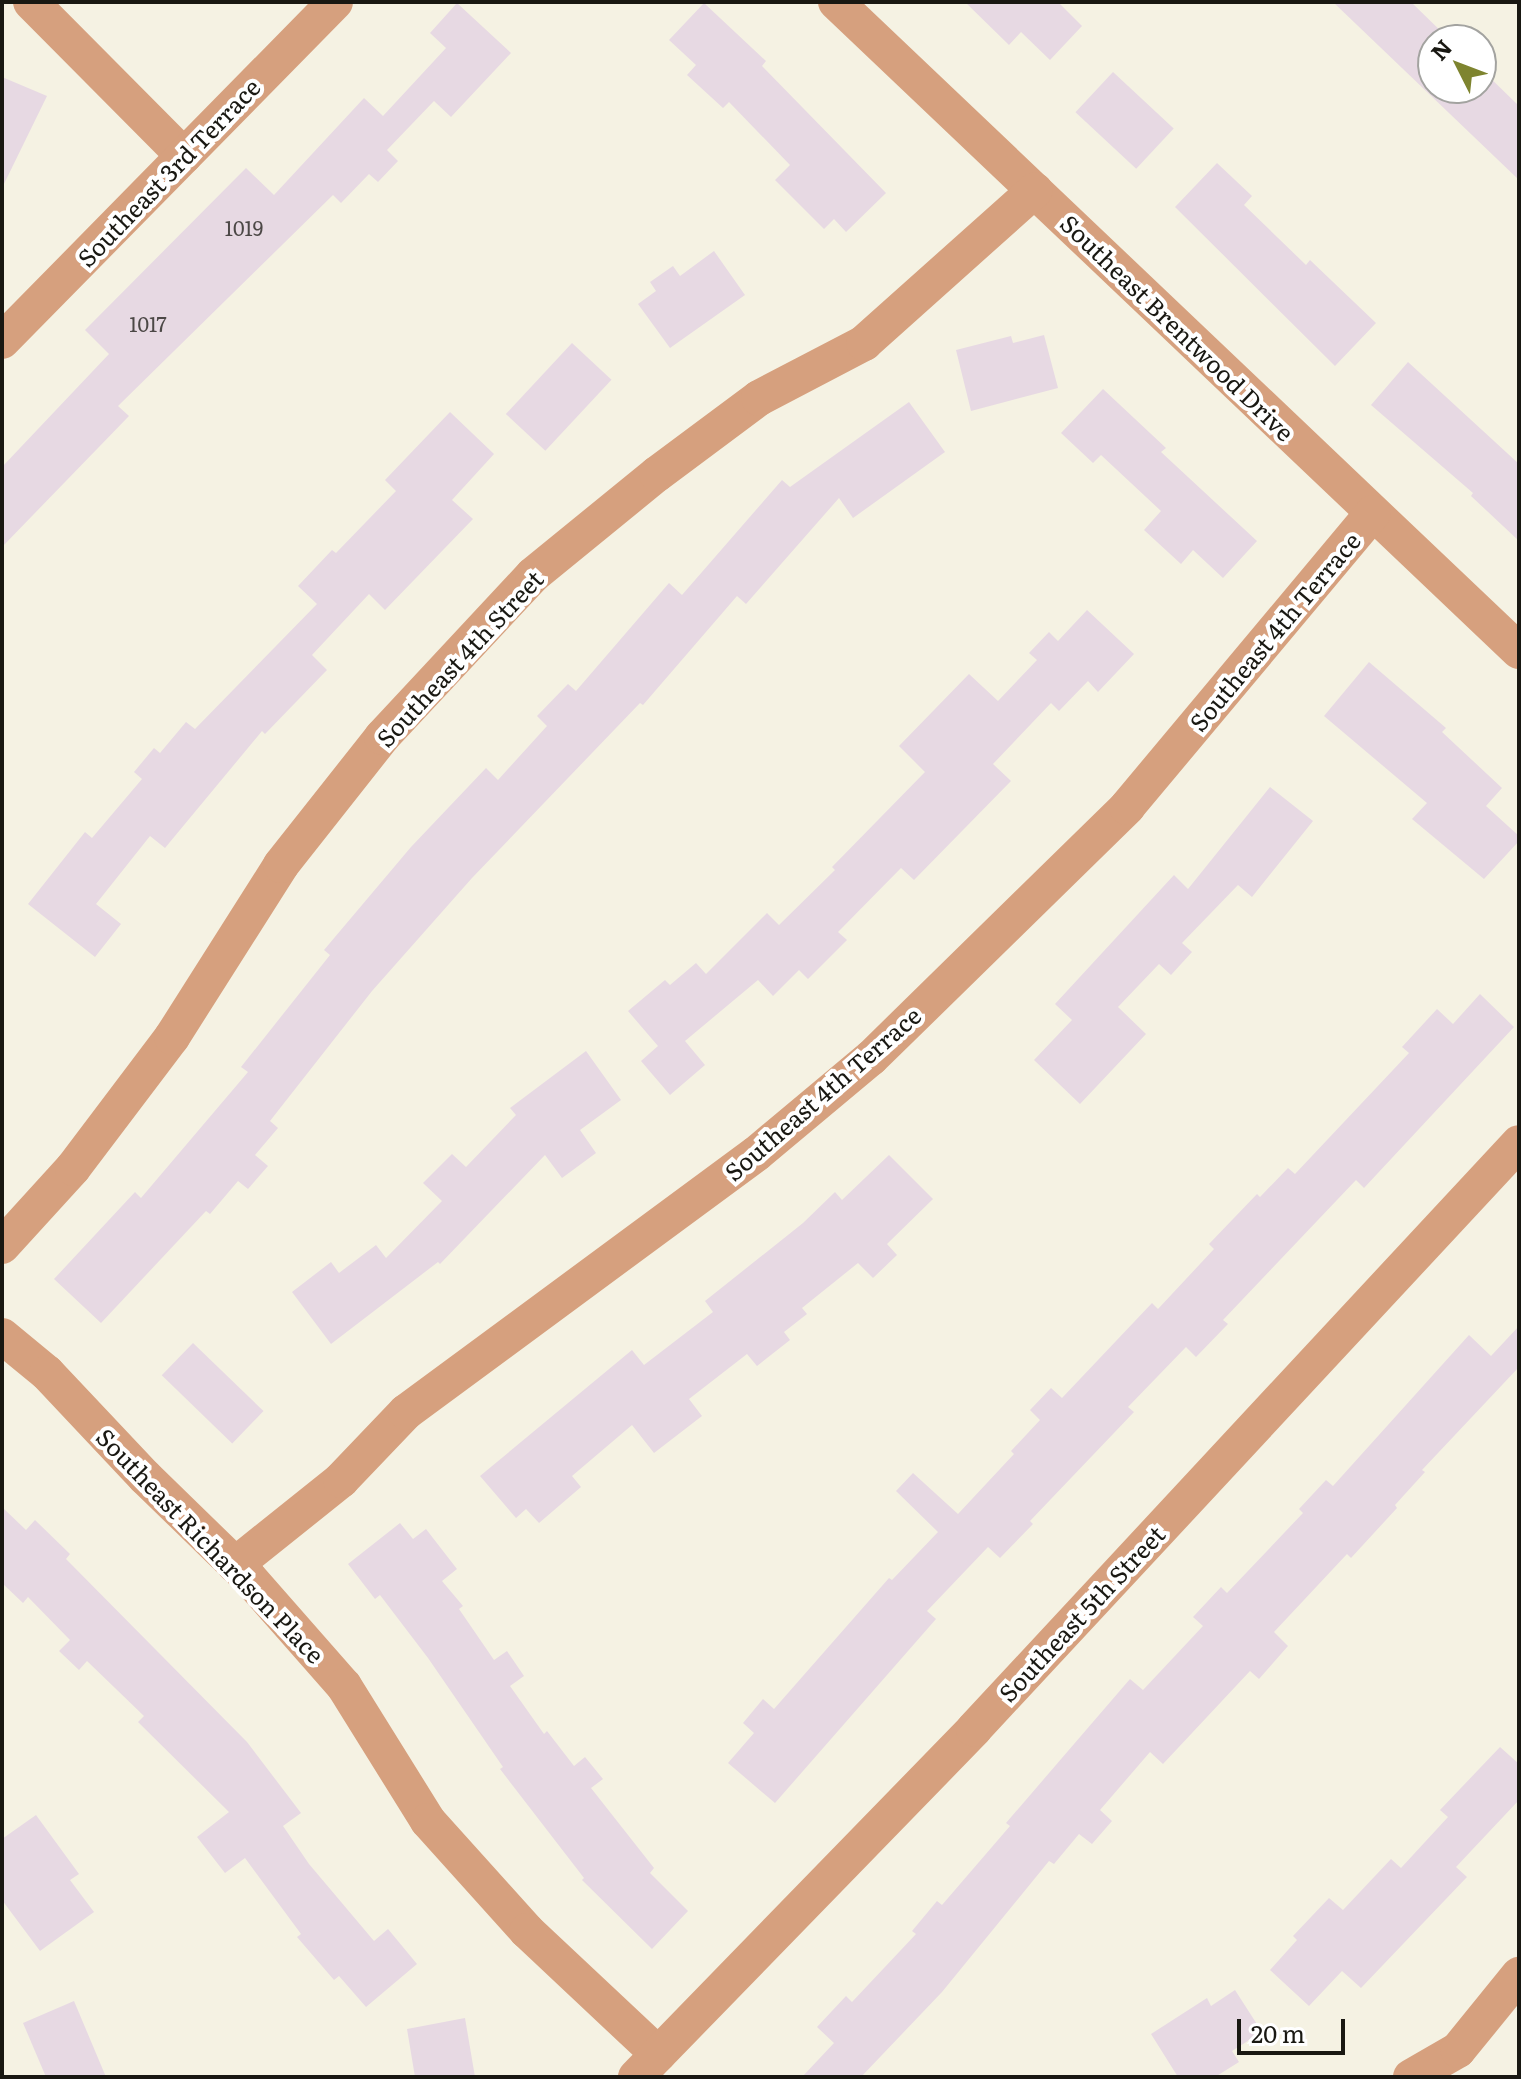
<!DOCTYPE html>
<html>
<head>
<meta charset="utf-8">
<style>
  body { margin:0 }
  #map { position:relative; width:1521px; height:2079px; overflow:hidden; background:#f5f2e3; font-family:Literata,serif }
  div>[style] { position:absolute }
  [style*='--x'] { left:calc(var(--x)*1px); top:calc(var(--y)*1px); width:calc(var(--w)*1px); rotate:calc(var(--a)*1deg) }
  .building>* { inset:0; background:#e7d9e3; transform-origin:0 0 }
  .minor>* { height:36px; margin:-18px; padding:0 18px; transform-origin:18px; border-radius:18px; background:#d6a07e }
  span { translate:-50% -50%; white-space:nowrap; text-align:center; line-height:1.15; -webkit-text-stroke:8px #fff; paint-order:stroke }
  .number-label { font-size:20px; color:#4c4846 }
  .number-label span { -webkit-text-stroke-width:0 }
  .street-label { font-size:24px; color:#191812 }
  .frame { position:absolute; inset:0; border:4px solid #191812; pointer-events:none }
  .north { position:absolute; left:1417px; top:24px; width:80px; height:80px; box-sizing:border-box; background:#fff; border:2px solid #a3a3a0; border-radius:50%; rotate:312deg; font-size:22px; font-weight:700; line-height:32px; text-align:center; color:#191812 }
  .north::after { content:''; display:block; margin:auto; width:28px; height:36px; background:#7e842f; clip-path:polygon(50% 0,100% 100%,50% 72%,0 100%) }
  .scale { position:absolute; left:1237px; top:2019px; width:108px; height:36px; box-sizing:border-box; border:4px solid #191812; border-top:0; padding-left:10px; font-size:24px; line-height:28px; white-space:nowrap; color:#191812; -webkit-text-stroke:6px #fff; paint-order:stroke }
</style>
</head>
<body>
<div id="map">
  <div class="building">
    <div style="clip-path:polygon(965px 2px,1058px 2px,1082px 26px,1050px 60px,1021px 32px,1009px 45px)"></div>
    <div style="clip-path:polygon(1333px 2px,1411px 2px,1450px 40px,1433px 40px,1433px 88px,1481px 88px,1481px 69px,1519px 106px,1519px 180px)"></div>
    <div style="clip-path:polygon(457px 3px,511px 53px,451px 117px,434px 101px,387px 150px,398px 161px,378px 182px,369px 174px,341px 203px,333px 195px,118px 406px,129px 416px,2px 547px,2px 467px,109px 354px,85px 330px,246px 168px,274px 195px,364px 98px,383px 116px,446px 48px,430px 33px)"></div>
    <div style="clip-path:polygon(704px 3px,766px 61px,762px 66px,886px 193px,846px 232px,834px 219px,824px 229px,775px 180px,790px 165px,729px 102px,723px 108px,687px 75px,696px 65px,669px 40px)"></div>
    <div style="left:1113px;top:72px;width:83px;height:55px;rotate:43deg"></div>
    <div style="clip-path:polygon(2px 77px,47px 96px,2px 188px)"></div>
    <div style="clip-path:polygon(1217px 163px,1252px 196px,1244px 205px,1306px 265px,1310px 260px,1376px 323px,1335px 366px,1175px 207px)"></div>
    <div style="clip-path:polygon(714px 251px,745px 295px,670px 348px,638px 304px,656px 291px,650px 282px,673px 266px,680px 276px)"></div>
    <div style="clip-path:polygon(1044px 335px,1058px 388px,971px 411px,956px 350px,1011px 336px,1013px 343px)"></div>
    <div style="left:572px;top:343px;width:54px;height:97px;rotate:43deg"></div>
    <div style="clip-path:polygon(1408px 362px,1519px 464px,1519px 541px,1471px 496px,1473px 493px,1371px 405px)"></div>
    <div style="clip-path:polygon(1103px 389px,1166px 448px,1161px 452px,1257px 541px,1223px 578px,1193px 550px,1181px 564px,1144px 530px,1161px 511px,1101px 455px,1093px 463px,1061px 433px)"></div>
    <div style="clip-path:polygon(909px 402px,945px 452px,853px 518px,839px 498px,746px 604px,737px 596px,643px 705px,640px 703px,472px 878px,372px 991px,270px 1121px,278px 1128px,255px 1155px,268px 1166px,248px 1189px,238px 1181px,210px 1214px,206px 1211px,101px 1323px,54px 1279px,135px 1192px,141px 1198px,248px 1072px,241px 1067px,330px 955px,324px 950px,411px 847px,486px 768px,498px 780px,547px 726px,537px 716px,568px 684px,576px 691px,669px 583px,682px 595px,782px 480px,790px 487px)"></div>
    <div style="clip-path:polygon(450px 412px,494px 454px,452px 500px,473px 519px,385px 610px,369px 594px,312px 655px,327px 670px,265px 734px,262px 731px,165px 848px,150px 836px,96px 904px,121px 924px,95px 957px,28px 904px,85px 832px,92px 838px,142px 779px,134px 772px,154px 748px,160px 753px,186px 722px,195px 729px,317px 604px,298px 586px,332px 550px,336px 553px,396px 491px,385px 480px)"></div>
    <div style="clip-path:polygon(1087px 610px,1134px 654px,1098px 692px,1088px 681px,1059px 711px,1051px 703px,993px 764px,1011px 781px,914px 880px,901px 868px,838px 932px,847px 940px,808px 979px,799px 970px,773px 996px,758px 980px,685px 1041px,705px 1065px,670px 1095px,641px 1061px,658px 1046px,628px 1011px,665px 980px,670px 985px,696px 963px,706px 974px,767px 913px,779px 925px,835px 870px,832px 867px,925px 772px,899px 746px,969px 674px,998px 701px,1037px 660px,1029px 653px,1049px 632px,1058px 641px)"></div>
    <div style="clip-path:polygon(1369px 662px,1446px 728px,1442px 732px,1502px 788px,1486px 806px,1519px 836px,1519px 841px,1484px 879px,1412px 819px,1427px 803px,1324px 716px)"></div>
    <div style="clip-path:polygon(1270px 787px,1313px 821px,1252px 897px,1238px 885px,1182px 943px,1192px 952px,1171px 975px,1159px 964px,1118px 1007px,1146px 1034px,1080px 1104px,1034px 1060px,1072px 1020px,1055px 1004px,1174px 875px,1188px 889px)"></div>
    <div style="clip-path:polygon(1480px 994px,1514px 1027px,1364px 1188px,1356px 1180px,1223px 1320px,1228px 1324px,1196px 1357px,1186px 1347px,1128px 1407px,1134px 1412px,1030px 1521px,1033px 1524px,1000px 1558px,988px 1547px,927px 1611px,936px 1619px,775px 1803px,728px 1763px,754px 1733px,743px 1723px,763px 1699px,774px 1709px,889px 1578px,892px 1580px,938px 1532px,896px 1491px,913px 1473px,958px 1514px,1014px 1454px,1011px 1451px,1040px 1420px,1030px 1410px,1051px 1388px,1062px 1398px,1152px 1303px,1158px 1309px,1214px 1249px,1209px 1244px,1257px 1194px,1260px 1197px,1288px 1168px,1295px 1174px,1409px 1053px,1402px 1047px,1437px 1009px,1453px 1024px)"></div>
    <div style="clip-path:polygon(586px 1051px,621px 1100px,580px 1130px,596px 1153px,562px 1178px,545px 1155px,440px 1264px,438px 1262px,331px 1344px,292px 1292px,331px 1262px,339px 1273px,376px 1245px,386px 1258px,442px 1201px,423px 1183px,452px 1154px,466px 1167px,516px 1115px,510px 1108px)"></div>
    <div style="clip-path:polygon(889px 1155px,933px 1199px,887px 1244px,897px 1255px,873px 1278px,858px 1263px,802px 1308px,807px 1314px,784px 1332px,790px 1340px,757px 1366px,747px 1354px,689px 1399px,702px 1416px,654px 1453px,632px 1425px,572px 1476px,581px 1487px,539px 1523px,526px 1509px,516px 1518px,480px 1476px,632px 1350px,644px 1365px,713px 1312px,705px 1301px,803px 1223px,835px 1192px,842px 1200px)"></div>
    <div style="clip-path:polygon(1519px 1326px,1519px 1367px,1422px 1470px,1425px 1472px,1395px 1505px,1397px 1508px,1351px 1558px,1347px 1554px,1274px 1632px,1288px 1646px,1259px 1679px,1250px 1671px,1163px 1764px,1150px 1752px,1100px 1810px,1112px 1821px,1092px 1844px,1079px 1834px,1054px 1864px,1049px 1861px,942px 1992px,861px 2077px,802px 2077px,834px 2043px,817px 2027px,846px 1996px,852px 2002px,916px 1934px,912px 1931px,937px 1901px,942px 1905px,1010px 1826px,1006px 1823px,1130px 1679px,1143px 1690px,1203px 1626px,1193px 1617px,1221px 1587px,1227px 1593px,1303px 1513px,1299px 1509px,1326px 1480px,1333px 1486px,1469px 1335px,1491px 1356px)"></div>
    <div style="left:193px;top:1343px;width:98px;height:45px;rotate:44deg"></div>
    <div style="clip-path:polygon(2px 1507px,26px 1530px,35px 1520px,70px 1554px,66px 1559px,247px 1742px,301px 1813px,283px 1826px,309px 1864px,374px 1941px,388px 1929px,417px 1964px,366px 2007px,339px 1976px,334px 1980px,297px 1937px,301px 1934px,245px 1858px,225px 1873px,197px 1837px,229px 1812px,138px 1722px,144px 1716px,87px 1661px,79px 1670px,59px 1651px,70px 1640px,28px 1597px,23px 1603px,2px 1583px)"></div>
    <div style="clip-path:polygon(400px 1523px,413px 1539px,426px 1529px,457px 1569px,442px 1581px,463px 1606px,459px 1609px,494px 1660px,507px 1651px,524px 1676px,510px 1686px,544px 1734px,547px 1731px,574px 1766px,585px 1757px,603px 1779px,591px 1788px,654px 1868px,650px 1873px,688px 1911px,652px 1949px,582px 1880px,584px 1878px,500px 1769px,503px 1767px,428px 1658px,380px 1595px,375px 1599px,348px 1564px)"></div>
    <div style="clip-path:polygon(1500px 1747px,1519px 1764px,1519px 1800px,1456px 1867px,1467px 1877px,1361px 1988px,1342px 1971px,1309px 2006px,1270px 1970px,1297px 1940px,1293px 1936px,1329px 1898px,1343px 1910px,1391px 1859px,1401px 1868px,1448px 1817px,1440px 1810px)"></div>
    <div style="clip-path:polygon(36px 1815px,79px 1874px,70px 1880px,94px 1912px,40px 1951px,2px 1900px,2px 1839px)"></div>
    <div style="clip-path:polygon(1235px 1990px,1262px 2032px,1232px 2051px,1239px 2062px,1215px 2077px,1178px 2077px,1151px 2034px,1207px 1998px,1211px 2006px)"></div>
    <div style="clip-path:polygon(74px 2001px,106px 2077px,46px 2077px,23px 2023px)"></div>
    <div style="clip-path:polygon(465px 2018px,475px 2077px,415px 2077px,407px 2029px)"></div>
  </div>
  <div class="minor">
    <div style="--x:31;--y:2;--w:217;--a:45.2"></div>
    <div style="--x:836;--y:2;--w:942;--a:43.54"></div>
    <div style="--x:2;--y:341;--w:475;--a:-45.5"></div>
    <div style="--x:2;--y:1246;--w:105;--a:-47.7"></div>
    <div style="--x:73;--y:1168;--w:164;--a:-52.9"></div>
    <div style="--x:172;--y:1037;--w:204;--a:-57.6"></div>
    <div style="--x:281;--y:865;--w:163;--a:-51.7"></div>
    <div style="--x:382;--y:737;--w:221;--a:-47"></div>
    <div style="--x:533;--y:575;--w:160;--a:-39.2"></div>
    <div style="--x:657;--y:474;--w:127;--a:-36.7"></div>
    <div style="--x:759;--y:398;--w:119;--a:-27.6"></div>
    <div style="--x:864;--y:343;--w:229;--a:-41.8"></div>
    <div style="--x:2;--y:1336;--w:58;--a:39.4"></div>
    <div style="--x:47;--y:1373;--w:143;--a:46.7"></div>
    <div style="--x:145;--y:1477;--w:145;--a:44.2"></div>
    <div style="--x:249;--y:1578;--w:144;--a:48.7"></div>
    <div style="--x:344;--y:1686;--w:159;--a:58.1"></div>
    <div style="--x:428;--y:1821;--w:148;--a:48"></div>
    <div style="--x:527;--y:1931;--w:180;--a:43.2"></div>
    <div style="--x:235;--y:1565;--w:136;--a:-38.7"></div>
    <div style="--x:341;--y:1480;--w:94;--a:-46.3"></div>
    <div style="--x:406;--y:1412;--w:435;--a:-36.4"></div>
    <div style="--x:756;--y:1154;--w:150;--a:-39.9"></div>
    <div style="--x:871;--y:1058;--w:359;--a:-44.4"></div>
    <div style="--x:1127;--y:807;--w:383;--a:-50.1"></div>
    <div style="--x:636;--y:2077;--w:485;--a:-45.8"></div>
    <div style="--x:974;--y:1729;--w:800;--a:-47.08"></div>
    <div style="--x:1411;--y:2077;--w:54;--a:-29.9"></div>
    <div style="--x:1458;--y:2050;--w:97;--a:-50.9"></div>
  </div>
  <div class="number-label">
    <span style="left:244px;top:227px">1019</span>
    <span style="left:148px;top:323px">1017</span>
  </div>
  <div class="street-label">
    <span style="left:168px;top:172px;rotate:-46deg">Southeast 3rd Terrace</span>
    <span style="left:1178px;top:327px;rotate:44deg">Southeast Brentwood Drive</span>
    <span style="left:1274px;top:631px;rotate:-50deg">Southeast 4th Terrace</span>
    <span style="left:459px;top:658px;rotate:-47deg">Southeast 4th Street</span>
    <span style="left:822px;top:1093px;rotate:-41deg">Southeast 4th Terrace</span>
    <span style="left:211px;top:1545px;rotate:46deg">Southeast Richardson Place</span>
    <span style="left:1081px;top:1613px;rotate:-47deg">Southeast 5th Street</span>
  </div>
  <div class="frame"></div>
  <div class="north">N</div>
  <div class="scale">20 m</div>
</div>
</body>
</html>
